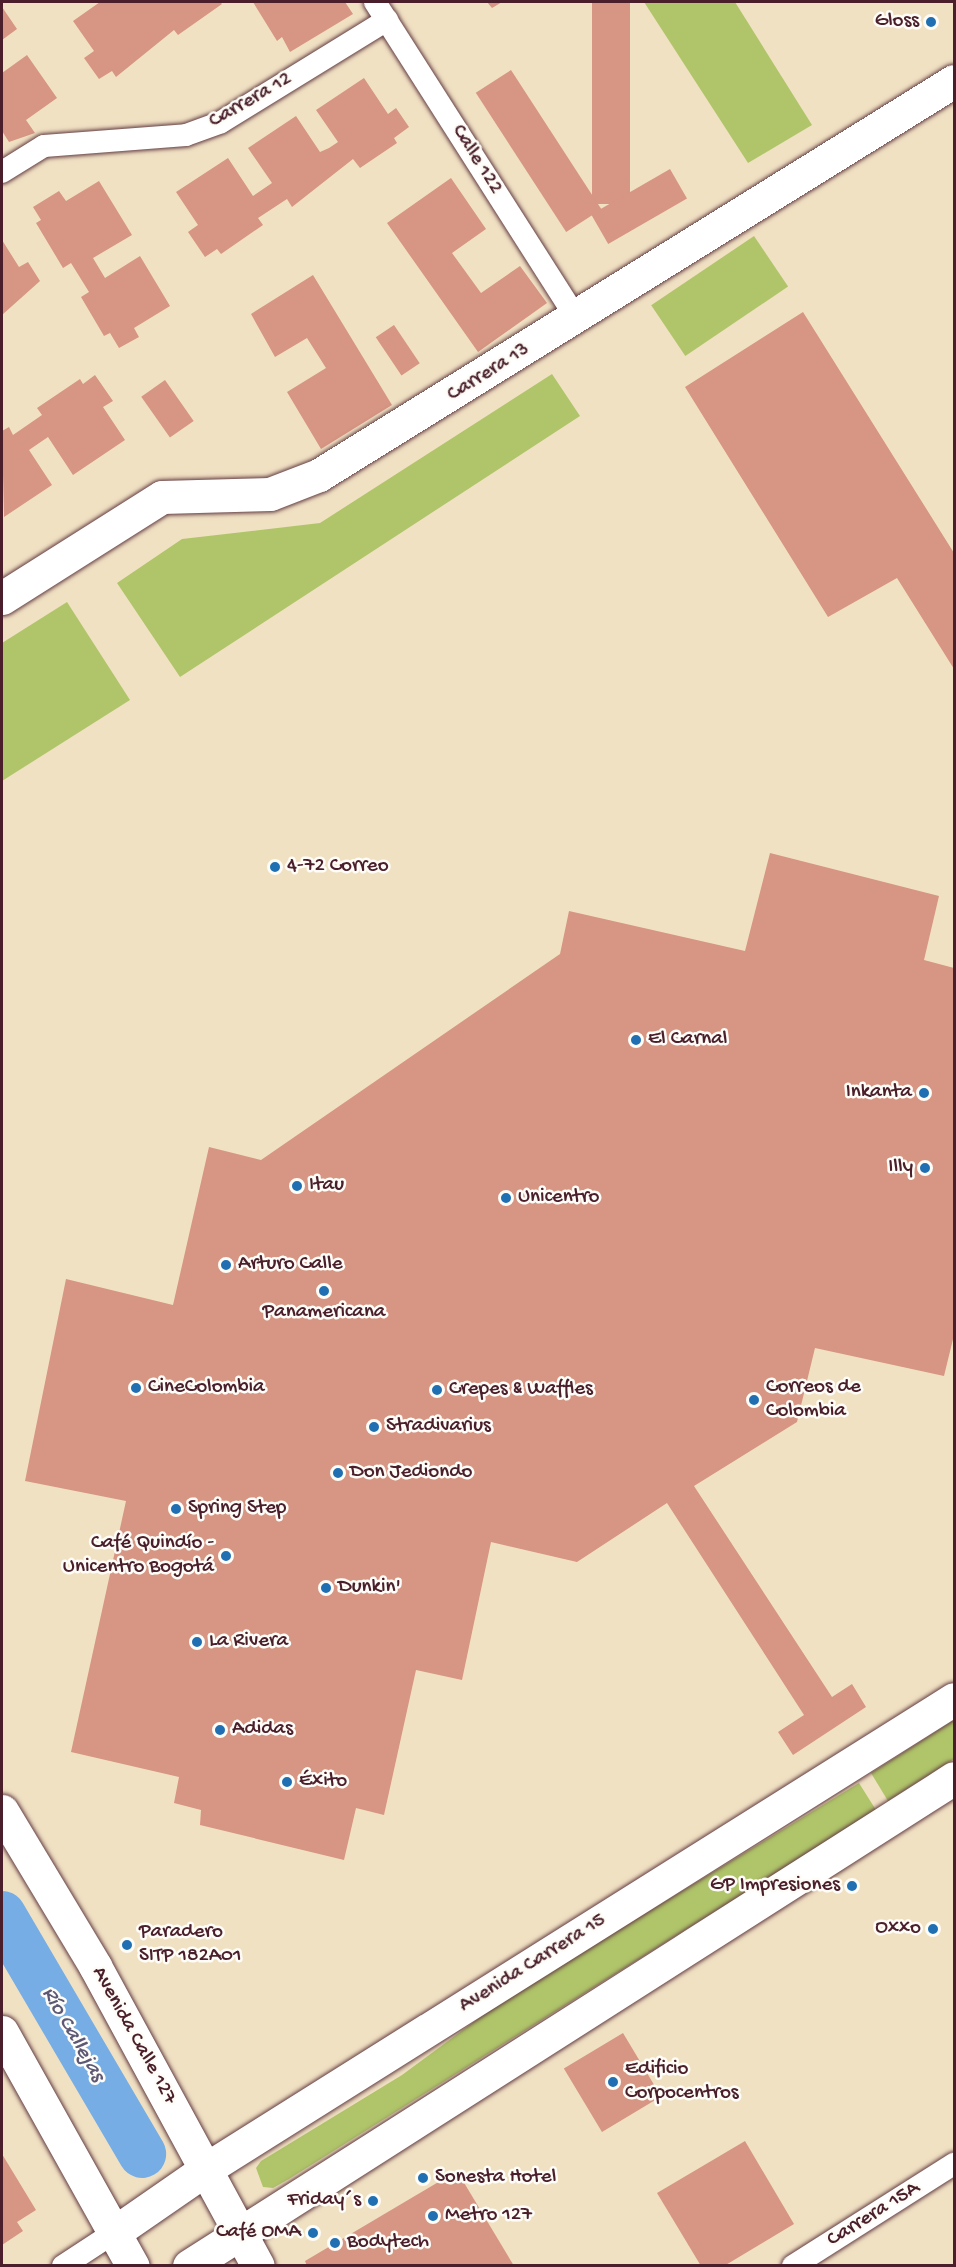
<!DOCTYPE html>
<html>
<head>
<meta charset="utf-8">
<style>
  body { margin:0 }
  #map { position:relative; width:956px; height:2267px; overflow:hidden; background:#f1e1c3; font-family:"Gochi Hand",sans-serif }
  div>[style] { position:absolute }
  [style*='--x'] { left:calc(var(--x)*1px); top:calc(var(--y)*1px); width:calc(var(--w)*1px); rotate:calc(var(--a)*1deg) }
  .green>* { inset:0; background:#b0c56a; transform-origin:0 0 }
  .river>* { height:48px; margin:-24px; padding:0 24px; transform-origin:24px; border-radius:24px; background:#76ade5 }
  .building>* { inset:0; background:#d79583; transform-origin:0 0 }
  .roads { filter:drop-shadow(0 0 2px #633c42) drop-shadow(0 0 2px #633c42) }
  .street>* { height:22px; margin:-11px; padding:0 11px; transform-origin:11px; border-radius:11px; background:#fff }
  .secondary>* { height:33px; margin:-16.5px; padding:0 16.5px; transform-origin:16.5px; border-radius:16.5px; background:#fff }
  .primary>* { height:33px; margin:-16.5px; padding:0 16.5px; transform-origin:16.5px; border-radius:16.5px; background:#fff }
  .dots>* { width:16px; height:16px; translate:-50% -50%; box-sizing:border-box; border:3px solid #fdfcf7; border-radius:50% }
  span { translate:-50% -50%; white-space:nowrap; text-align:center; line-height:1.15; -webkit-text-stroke:5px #fdfcf7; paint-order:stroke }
  .poi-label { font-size:21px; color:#4a1f2b }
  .right { translate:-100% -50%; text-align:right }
  .left { translate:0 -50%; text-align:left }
  .street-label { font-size:21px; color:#4a1f2b }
  .water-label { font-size:22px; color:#5c5875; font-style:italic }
  .frame { position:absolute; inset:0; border:3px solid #4a1f2b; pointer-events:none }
</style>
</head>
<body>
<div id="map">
  <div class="green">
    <div style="clip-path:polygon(644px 2px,735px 2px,812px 125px,748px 163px)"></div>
    <div style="left:754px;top:236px;width:61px;height:124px;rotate:56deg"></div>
    <div style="clip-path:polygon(552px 374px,580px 416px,180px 677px,117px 583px,182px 539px,320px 523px)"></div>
    <div style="clip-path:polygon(67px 602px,130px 700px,2px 781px,2px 643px)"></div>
    <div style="clip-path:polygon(954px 1720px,954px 1759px,888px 1801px,871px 1773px)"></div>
    <div style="clip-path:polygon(859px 1783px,876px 1810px,289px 2179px,273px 2188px,263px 2187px,256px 2168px,261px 2161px,402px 2075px,505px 1999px)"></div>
  </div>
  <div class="river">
    <div style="--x:2;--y:1915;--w:277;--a:59.6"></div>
  </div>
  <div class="building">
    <div style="clip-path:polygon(100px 2px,220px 2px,222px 4px,178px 35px,174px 30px,116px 77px,112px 71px,99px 79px,84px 58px,94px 51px,73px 21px)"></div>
    <div style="clip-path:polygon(253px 2px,345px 2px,353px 14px,290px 52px,282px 37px,277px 41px)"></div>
    <div style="clip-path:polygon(487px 2px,502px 2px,492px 8px)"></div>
    <div style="left:592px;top:2px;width:38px;height:202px"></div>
    <div style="clip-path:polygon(2px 7px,17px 29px,2px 40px)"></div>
    <div style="clip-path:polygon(27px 55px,57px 98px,26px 120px,35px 133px,9px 142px,2px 131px,2px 73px)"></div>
    <div style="left:511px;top:70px;width:166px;height:42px;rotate:57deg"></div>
    <div style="clip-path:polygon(364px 78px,388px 114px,396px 108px,409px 127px,394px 138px,397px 143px,360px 168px,353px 159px,292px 207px,287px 199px,258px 218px,263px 225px,221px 254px,217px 249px,205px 257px,188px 232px,198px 225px,176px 192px,228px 158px,253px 196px,272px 183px,248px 148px,296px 116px,320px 152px,329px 148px,338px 142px,316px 110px)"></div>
    <div style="left:670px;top:169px;width:34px;height:91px;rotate:60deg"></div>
    <div style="clip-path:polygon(451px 178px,486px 229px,452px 253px,481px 293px,520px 266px,547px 303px,478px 352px,387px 223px)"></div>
    <div style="clip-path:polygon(99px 181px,132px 235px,93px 258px,105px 278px,140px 256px,170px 306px,134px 328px,139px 337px,119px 348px,110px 333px,104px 336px,81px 297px,89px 292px,71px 263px,63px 268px,36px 223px,41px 220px,33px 207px,59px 191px,66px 201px)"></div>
    <div style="clip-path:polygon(2px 240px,19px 267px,28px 262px,40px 281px,2px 315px)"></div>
    <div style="clip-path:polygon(313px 275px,392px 405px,321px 449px,287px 392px,326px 368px,307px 338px,275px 357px,251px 314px)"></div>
    <div style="clip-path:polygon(803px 312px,954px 553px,954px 669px,897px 578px,828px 617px,685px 387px)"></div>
    <div style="left:394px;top:325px;width:46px;height:22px;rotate:56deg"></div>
    <div style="clip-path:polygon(95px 375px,113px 401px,103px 407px,125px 440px,73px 475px,48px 437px,29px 450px,52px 485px,4px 517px,2px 431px,9px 427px,13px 435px,42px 415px,37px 408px,80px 379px,83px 384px)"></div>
    <div style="left:165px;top:380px;width:50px;height:29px;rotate:55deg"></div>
    <div style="clip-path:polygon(770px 853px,939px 896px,924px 960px,954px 968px,954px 1335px,944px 1376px,815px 1348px,797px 1422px,694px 1486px,832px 1697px,852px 1684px,866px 1707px,793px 1755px,778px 1732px,804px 1715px,667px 1503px,577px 1562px,491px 1542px,462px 1680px,416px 1670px,384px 1815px,356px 1808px,344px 1860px,200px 1825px,201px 1810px,174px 1803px,179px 1777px,71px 1752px,126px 1501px,25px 1481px,66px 1279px,173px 1305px,209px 1147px,261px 1160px,560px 954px,569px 911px,745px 951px)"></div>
    <div style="left:623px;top:2033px;width:74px;height:69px;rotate:59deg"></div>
    <div style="clip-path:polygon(745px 2141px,794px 2224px,724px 2266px,701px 2266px,657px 2193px)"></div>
    <div style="clip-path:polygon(2px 2154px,36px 2210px,17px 2222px,23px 2231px,2px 2245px)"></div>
    <div style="clip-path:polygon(457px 2171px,514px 2266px,307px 2266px,305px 2261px)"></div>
  </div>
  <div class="roads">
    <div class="street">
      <div style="--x:375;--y:2;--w:375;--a:57.5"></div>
      <div style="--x:2;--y:172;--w:49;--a:-31.8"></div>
      <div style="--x:44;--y:146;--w:142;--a:-4.4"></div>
      <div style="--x:186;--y:135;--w:37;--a:-20"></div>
      <div style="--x:221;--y:122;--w:195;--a:-31.6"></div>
      <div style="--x:63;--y:2266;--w:62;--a:-33.2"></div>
      <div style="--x:793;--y:2266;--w:191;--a:-32.4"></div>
    </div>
    <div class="secondary">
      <div style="--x:2;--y:598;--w:189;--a:-32.3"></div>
      <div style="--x:162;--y:497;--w:108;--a:-1.6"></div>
      <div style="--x:270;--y:494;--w:53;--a:-21.2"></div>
      <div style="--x:319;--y:475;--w:747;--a:-31.82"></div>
      <div style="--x:115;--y:2232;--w:111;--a:-34.7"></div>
      <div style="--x:206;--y:2169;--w:883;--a:-32.14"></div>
      <div style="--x:189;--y:2266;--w:907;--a:-32.53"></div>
    </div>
    <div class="primary">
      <div style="--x:2;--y:1811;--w:181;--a:59"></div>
      <div style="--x:95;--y:1966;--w:341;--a:61.5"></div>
      <div style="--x:2;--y:2032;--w:268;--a:60.8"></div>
    </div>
  </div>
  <div class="dots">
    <div style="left:931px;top:22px;background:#1f6fb2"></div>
    <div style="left:275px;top:867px;background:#1f6fb2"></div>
    <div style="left:636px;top:1040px;background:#1f6fb2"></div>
    <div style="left:924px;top:1093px;background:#1f6fb2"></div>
    <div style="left:925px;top:1168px;background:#1f6fb2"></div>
    <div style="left:297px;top:1186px;background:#1f6fb2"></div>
    <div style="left:506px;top:1198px;background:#1f6fb2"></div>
    <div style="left:226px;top:1265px;background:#1f6fb2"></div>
    <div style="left:324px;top:1291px;background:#1f6fb2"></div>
    <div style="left:136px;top:1388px;background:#1f6fb2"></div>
    <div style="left:437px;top:1390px;background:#1f6fb2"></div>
    <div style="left:754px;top:1400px;background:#1f6fb2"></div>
    <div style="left:374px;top:1427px;background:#1f6fb2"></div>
    <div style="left:338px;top:1473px;background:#1f6fb2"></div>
    <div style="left:176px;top:1509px;background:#1f6fb2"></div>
    <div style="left:226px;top:1556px;background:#1f6fb2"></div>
    <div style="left:326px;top:1588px;background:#1f6fb2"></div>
    <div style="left:197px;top:1642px;background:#1f6fb2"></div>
    <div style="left:220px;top:1730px;background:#1f6fb2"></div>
    <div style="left:287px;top:1782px;background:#1f6fb2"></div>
    <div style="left:852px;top:1886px;background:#1f6fb2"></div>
    <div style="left:933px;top:1929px;background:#1f6fb2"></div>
    <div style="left:127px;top:1945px;background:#1f6fb2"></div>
    <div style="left:613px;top:2082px;background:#1f6fb2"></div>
    <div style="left:423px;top:2178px;background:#1f6fb2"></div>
    <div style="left:373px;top:2201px;background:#1f6fb2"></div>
    <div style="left:433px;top:2216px;background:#1f6fb2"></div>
    <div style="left:313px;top:2233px;background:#1f6fb2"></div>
    <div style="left:335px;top:2243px;background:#1f6fb2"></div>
  </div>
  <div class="poi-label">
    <span class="right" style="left:919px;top:22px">Gloss</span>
    <span class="left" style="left:287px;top:867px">4-72 Correo</span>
    <span class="left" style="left:648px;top:1040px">El Carnal</span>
    <span class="right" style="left:912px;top:1093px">Inkanta</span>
    <span class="right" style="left:913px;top:1168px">Illy</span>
    <span class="left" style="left:309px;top:1186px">Itau</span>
    <span class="left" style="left:518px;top:1198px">Unicentro</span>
    <span class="left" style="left:238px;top:1265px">Arturo Calle</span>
    <span style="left:324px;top:1313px">Panamericana</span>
    <span class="left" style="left:148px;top:1388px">CineColombia</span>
    <span class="left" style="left:766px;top:1400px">Correos de<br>Colombia</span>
    <span class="left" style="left:449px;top:1390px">Crepes &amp; Waffles</span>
    <span class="left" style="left:386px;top:1427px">Stradivarius</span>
    <span class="left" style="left:350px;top:1473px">Don Jediondo</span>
    <span class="left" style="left:188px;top:1509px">Spring Step</span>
    <span class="right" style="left:214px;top:1556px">Café Quindío -<br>Unicentro Bogotá</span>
    <span class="left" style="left:338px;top:1588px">Dunkin'</span>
    <span class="left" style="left:209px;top:1642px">La Rivera</span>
    <span class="left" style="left:232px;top:1730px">Adidas</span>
    <span class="left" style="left:299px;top:1782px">Éxito</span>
    <span class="right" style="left:840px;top:1886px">GP Impresiones</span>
    <span class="right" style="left:921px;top:1929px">Oxxo</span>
    <span class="left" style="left:139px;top:1945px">Paradero<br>SITP 182A01</span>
    <span class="left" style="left:625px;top:2082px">Edificio<br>Corpocentros</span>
    <span class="left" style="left:435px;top:2178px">Sonesta Hotel</span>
    <span class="right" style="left:361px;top:2201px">Friday´s</span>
    <span class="left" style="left:445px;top:2216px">Metro 127</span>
    <span class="right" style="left:301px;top:2233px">Café OMA</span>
    <span class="left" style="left:347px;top:2243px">Bodytech</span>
  </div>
  <div class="street-label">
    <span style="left:251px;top:101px;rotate:-30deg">Carrera 12</span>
    <span style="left:476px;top:160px;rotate:58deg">Calle 122</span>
    <span style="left:489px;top:373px;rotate:-32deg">Carrera 13</span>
    <span style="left:533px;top:1964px;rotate:-32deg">Avenida Carrera 15</span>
    <span style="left:133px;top:2036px;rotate:61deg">Avenida Calle 127</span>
    <span style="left:874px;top:2215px;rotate:-32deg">Carrera 15A</span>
  </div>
  <div class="water-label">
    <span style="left:72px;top:2035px;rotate:60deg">Río Callejas</span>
  </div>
  <div class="frame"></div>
</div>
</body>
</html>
